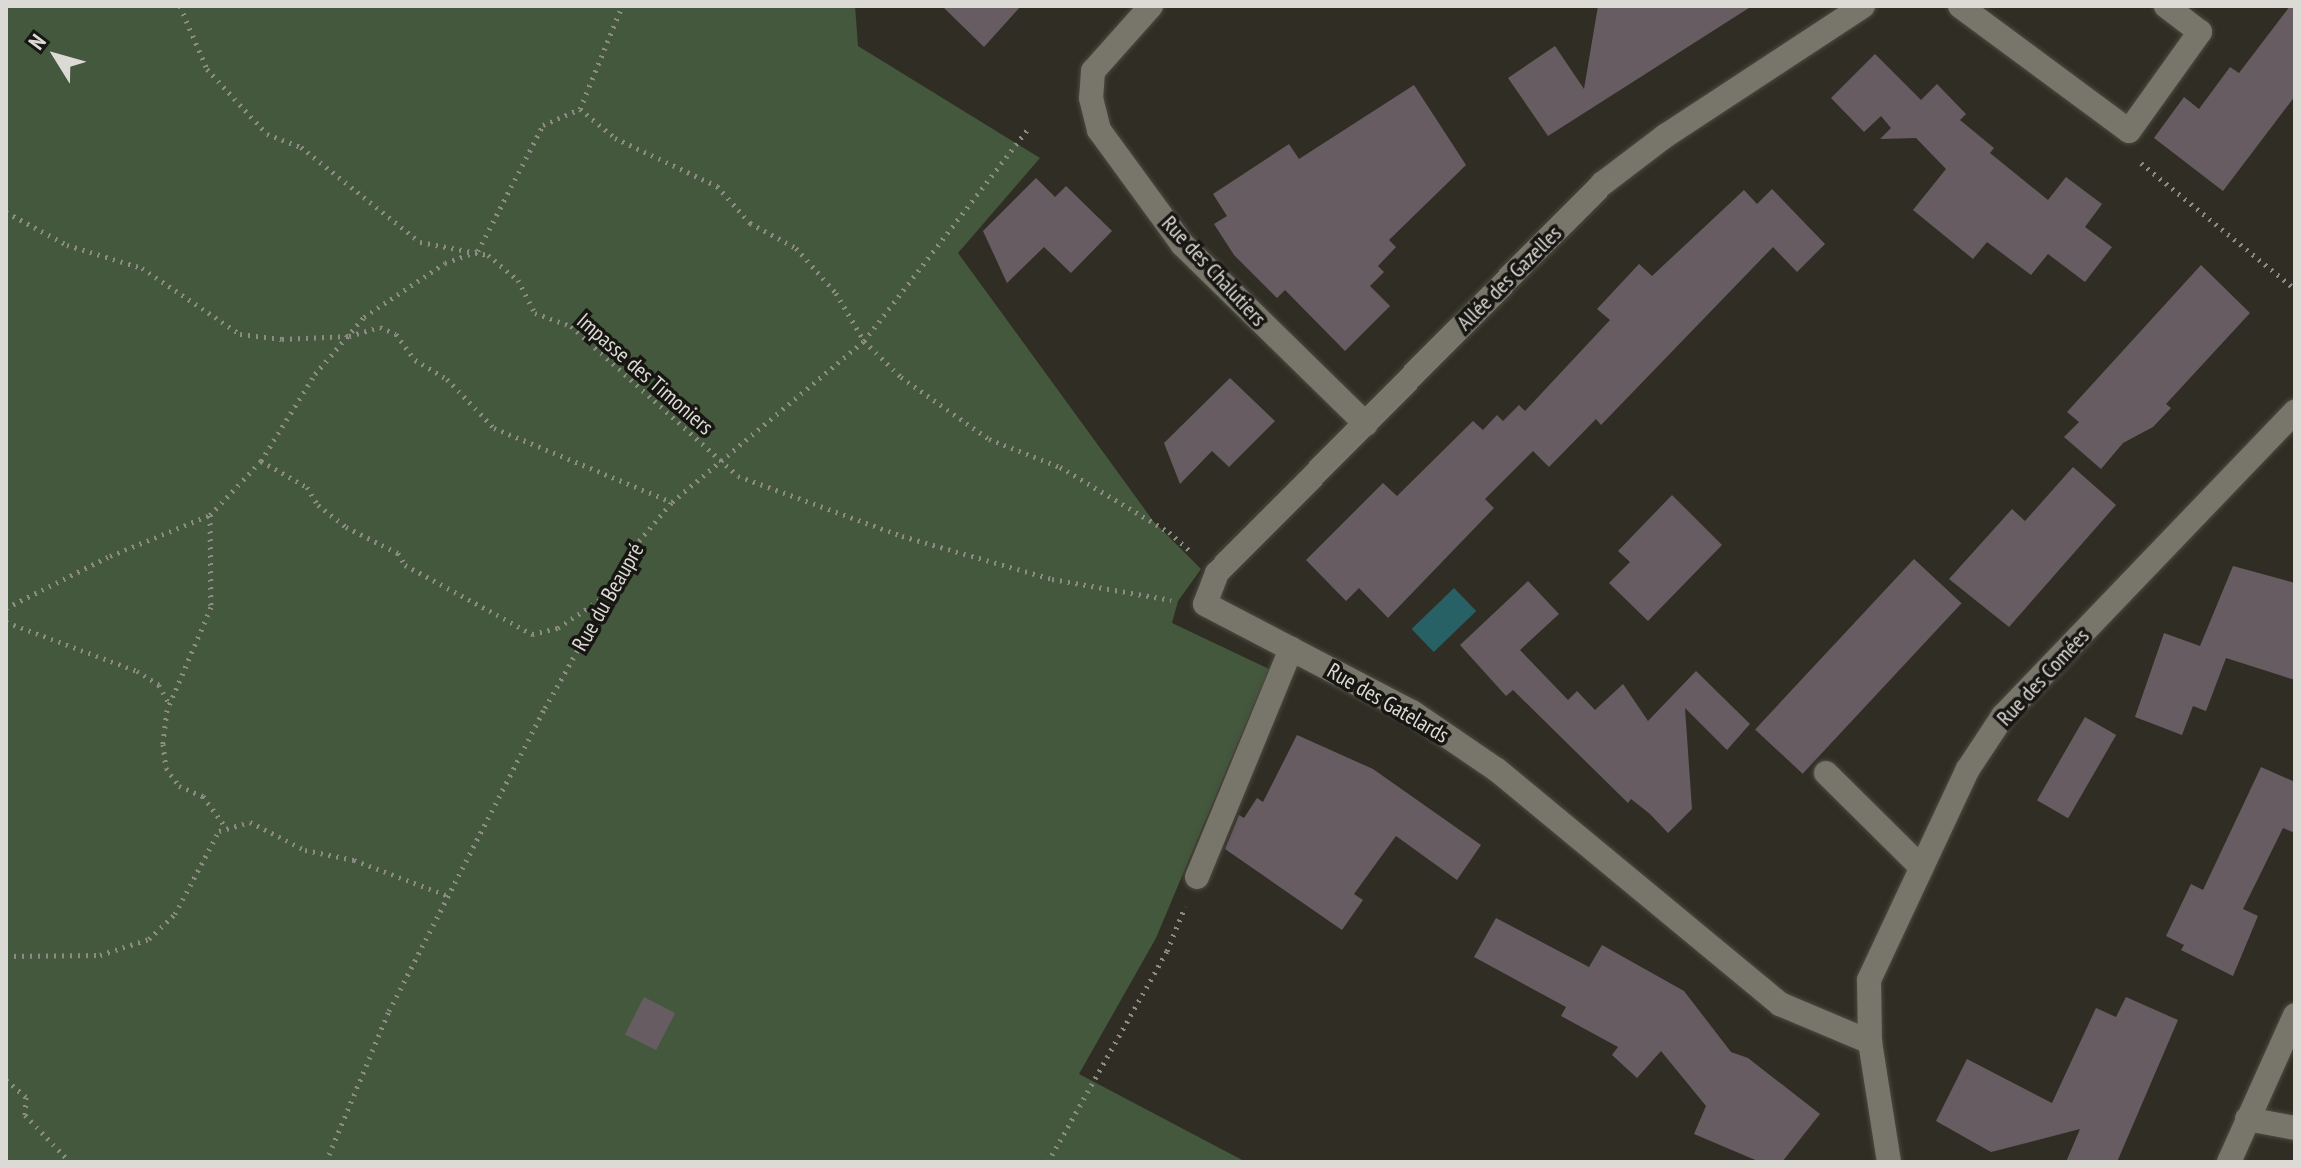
<!DOCTYPE html>
<html>
<head>
<meta charset="utf-8">
<style>
  body { margin:0 }
  #map { position:relative; width:2301px; height:1168px; overflow:hidden; background:#302e24; font-family:"PT Sans Narrow",sans-serif }
  div>[style] { position:absolute }
  [style*='--x'] { left:calc(var(--x)*1px); top:calc(var(--y)*1px); width:calc(var(--w)*1px); rotate:calc(var(--a)*1deg) }
  .green>* { inset:0; background:#43583c }
  .water>* { inset:0; background:#276065; transform-origin:0 0 }
  .building>* { inset:0; background:#675c62; transform-origin:0 0 }
  .path>* { height:5px; margin-top:-2.5px; transform-origin:0; background:repeating-linear-gradient(90deg,#8d8c84 0 2px,transparent 0 8px) }
  .roads { filter:drop-shadow(0 0 2px #4b4941) drop-shadow(0 0 2px #4b4941) }
  .minor>* { height:24px; margin:-12px; padding:0 12px; transform-origin:12px; border-radius:12px; background:#78766b }
  span { translate:-50% -50%; white-space:nowrap; text-align:center; line-height:1.15; -webkit-text-stroke:7px #171612; paint-order:stroke }
  .street-label { font-size:22px; color:#dbdad4 }
  .frame { position:absolute; inset:0; border:8px solid #dbdad4; pointer-events:none }
  .north { position:absolute; left:16px; top:16px; width:80px; height:80px; -webkit-text-stroke:6px #171612; paint-order:stroke; rotate:307deg; font-size:22px; font-weight:700; line-height:32px; text-align:center; color:#dbdad4 }
  .north::after { content:''; display:block; margin:auto; width:28px; height:36px; background:#dbdad4; clip-path:polygon(50% 0,100% 100%,50% 72%,0 100%) }
</style>
</head>
<body>
<div id="map">
  <div class="green">
    <div style="clip-path:polygon(6px 6px,855px 6px,858px 46px,1040px 158px,958px 253px,1154px 522px,1201px 569px,1178px 601px,1172px 623px,1269px 669px,1156px 938px,1079px 1074px,1246px 1162px,6px 1162px)"></div>
  </div>
  <div class="water">
    <div style="left:1454px;top:588px;width:32px;height:59px;rotate:46deg"></div>
  </div>
  <div class="building">
    <div style="clip-path:polygon(942px 6px,1021px 6px,984px 47px)"></div>
    <div style="clip-path:polygon(1598px 6px,1752px 6px,1548px 136px,1508px 78px,1555px 46px,1584px 89px)"></div>
    <div style="clip-path:polygon(2290px 6px,2295px 6px,2295px 96px,2223px 191px,2154px 138px,2184px 97px,2199px 109px,2230px 67px,2239px 73px)"></div>
    <div style="clip-path:polygon(1875px 54px,1921px 100px,1937px 84px,1966px 114px,1960px 120px,1994px 148px,1990px 153px,2048px 200px,2066px 177px,2102px 204px,2085px 227px,2112px 247px,2085px 282px,2048px 254px,2031px 275px,1987px 242px,1973px 259px,1913px 210px,1946px 169px,1916px 138px,1880px 139px,1891px 128px,1881px 116px,1864px 132px,1831px 98px)"></div>
    <div style="clip-path:polygon(1414px 85px,1466px 165px,1389px 240px,1396px 247px,1378px 266px,1384px 272px,1370px 286px,1390px 306px,1345px 351px,1285px 290px,1277px 298px,1234px 255px,1214px 224px,1227px 216px,1213px 194px,1289px 144px,1299px 159px)"></div>
    <div style="clip-path:polygon(1036px 178px,1055px 197px,1066px 186px,1112px 231px,1071px 273px,1044px 247px,1007px 283px,983px 231px)"></div>
    <div style="clip-path:polygon(1772px 189px,1825px 244px,1797px 272px,1773px 247px,1601px 425px,1596px 419px,1549px 467px,1533px 451px,1485px 499px,1494px 508px,1388px 618px,1359px 588px,1346px 601px,1306px 560px,1383px 483px,1397px 496px,1473px 421px,1483px 430px,1497px 415px,1503px 421px,1519px 405px,1525px 411px,1610px 320px,1597px 309px,1639px 264px,1652px 276px,1744px 190px,1757px 204px)"></div>
    <div style="clip-path:polygon(2201px 265px,2250px 313px,2166px 404px,2171px 408px,2153px 427px,2123px 443px,2101px 469px,2064px 437px,2079px 422px,2067px 412px)"></div>
    <div style="clip-path:polygon(1230px 378px,1275px 421px,1229px 467px,1212px 451px,1180px 484px,1164px 443px)"></div>
    <div style="clip-path:polygon(2073px 467px,2116px 505px,2009px 627px,1949px 579px,2012px 509px,2025px 521px)"></div>
    <div style="clip-path:polygon(1672px 495px,1722px 545px,1648px 621px,1609px 583px,1630px 562px,1618px 551px)"></div>
    <div style="left:1914px;top:559px;width:65px;height:233px;rotate:43deg"></div>
    <div style="clip-path:polygon(2233px 566px,2295px 583px,2295px 680px,2226px 658px,2206px 711px,2193px 706px,2182px 735px,2135px 717px,2164px 633px,2200px 646px)"></div>
    <div style="clip-path:polygon(1528px 581px,1559px 614px,1520px 650px,1568px 700px,1577px 691px,1595px 710px,1623px 684px,1648px 721px,1696px 671px,1750px 724px,1727px 750px,1685px 708px,1692px 809px,1668px 833px,1650px 814px,1631px 799px,1628px 803px,1513px 690px,1506px 696px,1460px 645px)"></div>
    <div style="left:2085px;top:717px;width:36px;height:96px;rotate:30deg"></div>
    <div style="clip-path:polygon(1297px 735px,1373px 769px,1481px 845px,1457px 880px,1396px 836px,1354px 894px,1363px 900px,1342px 930px,1225px 849px,1239px 815px,1244px 818px,1257px 798px,1263px 802px)"></div>
    <div style="clip-path:polygon(2261px 767px,2295px 782px,2295px 833px,2283px 828px,2243px 909px,2258px 916px,2233px 976px,2181px 950px,2184px 945px,2166px 936px,2191px 884px,2203px 890px)"></div>
    <div style="clip-path:polygon(1496px 918px,1589px 967px,1602px 945px,1684px 991px,1731px 1052px,1748px 1058px,1820px 1114px,1782px 1162px,1760px 1162px,1694px 1134px,1706px 1106px,1661px 1051px,1637px 1078px,1612px 1055px,1618px 1047px,1561px 1016px,1566px 1007px,1474px 957px)"></div>
    <div style="left:644px;top:997px;width:35px;height:42px;rotate:27deg"></div>
    <div style="clip-path:polygon(2126px 997px,2178px 1020px,2117px 1162px,2066px 1162px,2080px 1129px,1991px 1152px,1936px 1121px,1967px 1059px,2052px 1103px,2096px 1008px,2116px 1017px)"></div>
  </div>
  <div class="path">
    <div style="--x:180;--y:6;--w:69;--a:66.8"></div>
    <div style="--x:207;--y:69;--w:88;--a:47.3"></div>
    <div style="--x:267;--y:134;--w:36;--a:21"></div>
    <div style="--x:301;--y:147;--w:152;--a:38.6"></div>
    <div style="--x:420;--y:242;--w:69;--a:10.8"></div>
    <div style="--x:488;--y:255;--w:39;--a:40"></div>
    <div style="--x:518;--y:280;--w:37;--a:63"></div>
    <div style="--x:535;--y:313;--w:38;--a:20"></div>
    <div style="--x:571;--y:326;--w:224;--a:41.9"></div>
    <div style="--x:738;--y:476;--w:175;--a:20.1"></div>
    <div style="--x:902;--y:536;--w:156;--a:16"></div>
    <div style="--x:1052;--y:579;--w:121;--a:10"></div>
    <div style="--x:580;--y:109;--w:45;--a:39.6"></div>
    <div style="--x:615;--y:138;--w:113;--a:25.2"></div>
    <div style="--x:717;--y:186;--w:50;--a:48.3"></div>
    <div style="--x:750;--y:223;--w:52;--a:28.5"></div>
    <div style="--x:796;--y:248;--w:60;--a:48.4"></div>
    <div style="--x:836;--y:293;--w:56;--a:59.7"></div>
    <div style="--x:864;--y:341;--w:52;--a:44.2"></div>
    <div style="--x:901;--y:377;--w:108;--a:35.2"></div>
    <div style="--x:989;--y:439;--w:76;--a:21.5"></div>
    <div style="--x:1060;--y:467;--w:127;--a:30.8"></div>
    <div style="--x:1169;--y:532;--w:28;--a:42"></div>
    <div style="--x:2141;--y:163;--w:199;--a:39.3"></div>
    <div style="--x:6;--y:212;--w:69;--a:28.4"></div>
    <div style="--x:67;--y:245;--w:78;--a:17"></div>
    <div style="--x:142;--y:268;--w:118;--a:34"></div>
    <div style="--x:240;--y:334;--w:42;--a:6.8"></div>
    <div style="--x:282;--y:339;--w:67;--a:-2.6"></div>
    <div style="--x:349;--y:336;--w:32;--a:-16"></div>
    <div style="--x:380;--y:327;--w:17;--a:24"></div>
    <div style="--x:396;--y:334;--w:32;--a:54"></div>
    <div style="--x:415;--y:360;--w:37;--a:31"></div>
    <div style="--x:447;--y:379;--w:68;--a:46.2"></div>
    <div style="--x:494;--y:428;--w:193;--a:22.6"></div>
    <div style="--x:261;--y:461;--w:53;--a:29.5"></div>
    <div style="--x:307;--y:487;--w:21;--a:59"></div>
    <div style="--x:318;--y:505;--w:36;--a:38"></div>
    <div style="--x:346;--y:527;--w:58;--a:26.6"></div>
    <div style="--x:398;--y:553;--w:14;--a:60"></div>
    <div style="--x:405;--y:565;--w:145;--a:28.5"></div>
    <div style="--x:532;--y:634;--w:27;--a:-13"></div>
    <div style="--x:558;--y:628;--w:63;--a:-33.9"></div>
    <div style="--x:210;--y:515;--w:92;--a:89.4"></div>
    <div style="--x:211;--y:607;--w:112;--a:113.1"></div>
    <div style="--x:167;--y:710;--w:34;--a:97"></div>
    <div style="--x:163;--y:744;--w:24;--a:83"></div>
    <div style="--x:166;--y:768;--w:22;--a:54"></div>
    <div style="--x:179;--y:786;--w:26;--a:23"></div>
    <div style="--x:203;--y:796;--w:37;--a:54"></div>
    <div style="--x:6;--y:608;--w:116;--a:-26.6"></div>
    <div style="--x:110;--y:556;--w:108;--a:-22.3"></div>
    <div style="--x:210;--y:515;--w:74;--a:-46.6"></div>
    <div style="--x:261;--y:461;--w:102;--a:-58.2"></div>
    <div style="--x:315;--y:374;--w:75;--a:-49.3"></div>
    <div style="--x:364;--y:317;--w:97;--a:-33.7"></div>
    <div style="--x:445;--y:263;--w:35;--a:-20"></div>
    <div style="--x:478;--y:251;--w:142;--a:-62.7"></div>
    <div style="--x:543;--y:125;--w:40;--a:-23.4"></div>
    <div style="--x:580;--y:109;--w:111;--a:-67.8"></div>
    <div style="--x:6;--y:622;--w:140;--a:20.5"></div>
    <div style="--x:137;--y:671;--w:26;--a:32"></div>
    <div style="--x:159;--y:685;--w:24;--a:62"></div>
    <div style="--x:6;--y:956;--w:94;--a:-0.6"></div>
    <div style="--x:100;--y:955;--w:52;--a:-18.1"></div>
    <div style="--x:149;--y:939;--w:36;--a:-44"></div>
    <div style="--x:175;--y:914;--w:94;--a:-62.1"></div>
    <div style="--x:219;--y:831;--w:32;--a:-16"></div>
    <div style="--x:250;--y:822;--w:62;--a:27"></div>
    <div style="--x:305;--y:850;--w:50;--a:11.5"></div>
    <div style="--x:354;--y:860;--w:102;--a:20.8"></div>
    <div style="--x:6;--y:1080;--w:26;--a:40"></div>
    <div style="--x:26;--y:1097;--w:18;--a:93"></div>
    <div style="--x:25;--y:1115;--w:65;--a:46.2"></div>
    <div style="--x:326;--y:1162;--w:164;--a:-67.4"></div>
    <div style="--x:389;--y:1011;--w:341;--a:-62.8"></div>
    <div style="--x:545;--y:708;--w:192;--a:-60.6"></div>
    <div style="--x:639;--y:541;--w:51;--a:-49.8"></div>
    <div style="--x:672;--y:502;--w:251;--a:-40"></div>
    <div style="--x:864;--y:341;--w:267;--a:-52.3"></div>
    <div style="--x:1048;--y:1162;--w:242;--a:-60.6"></div>
    <div style="--x:1167;--y:951;--w:48;--a:-67.8"></div>
  </div>
  <div class="roads">
    <div class="minor">
      <div style="--x:1151;--y:6;--w:87;--a:131.7"></div>
      <div style="--x:1093;--y:71;--w:27;--a:94"></div>
      <div style="--x:1091;--y:98;--w:33;--a:76"></div>
      <div style="--x:1099;--y:130;--w:142;--a:53.9"></div>
      <div style="--x:1183;--y:245;--w:256;--a:44.4"></div>
      <div style="--x:1863;--y:6;--w:237;--a:146.7"></div>
      <div style="--x:1665;--y:136;--w:79;--a:142.7"></div>
      <div style="--x:1602;--y:184;--w:547;--a:134.7"></div>
      <div style="--x:1217;--y:573;--w:33;--a:111"></div>
      <div style="--x:1205;--y:604;--w:233;--a:27.6"></div>
      <div style="--x:1412;--y:712;--w:103;--a:34.3"></div>
      <div style="--x:1497;--y:770;--w:367;--a:39.6"></div>
      <div style="--x:1780;--y:1004;--w:98;--a:22.9"></div>
      <div style="--x:1960;--y:6;--w:210;--a:36.5"></div>
      <div style="--x:2129;--y:131;--w:122;--a:-54.4"></div>
      <div style="--x:2200;--y:32;--w:43;--a:-142.6"></div>
      <div style="--x:1826;--y:773;--w:134;--a:44.7"></div>
      <div style="--x:1197;--y:877;--w:247;--a:-67.6"></div>
      <div style="--x:2247;--y:1119;--w:49;--a:10.6"></div>
      <div style="--x:1889;--y:1162;--w:121;--a:-99"></div>
      <div style="--x:1870;--y:1042;--w:62;--a:-90.9"></div>
      <div style="--x:1869;--y:980;--w:233;--a:-64.9"></div>
      <div style="--x:1968;--y:769;--w:64;--a:-56.6"></div>
      <div style="--x:2003;--y:716;--w:422;--a:-46.2"></div>
      <div style="--x:2229;--y:1162;--w:161;--a:-65.8"></div>
    </div>
  </div>
  <div class="street-label">
    <span style="left:1214px;top:271px;rotate:47deg">Rue des Chalutiers</span>
    <span style="left:1509px;top:278px;rotate:-45deg">Allée des Gazelles</span>
    <span style="left:645px;top:374px;rotate:41deg">Impasse des Timoniers</span>
    <span style="left:608px;top:597px;rotate:-60deg">Rue du Beaupré</span>
    <span style="left:2043px;top:677px;rotate:-47deg">Rue des Comées</span>
    <span style="left:1388px;top:703px;rotate:30deg">Rue des Gatelards</span>
  </div>
  <div class="frame"></div>
  <div class="north">N</div>
</div>
</body>
</html>
